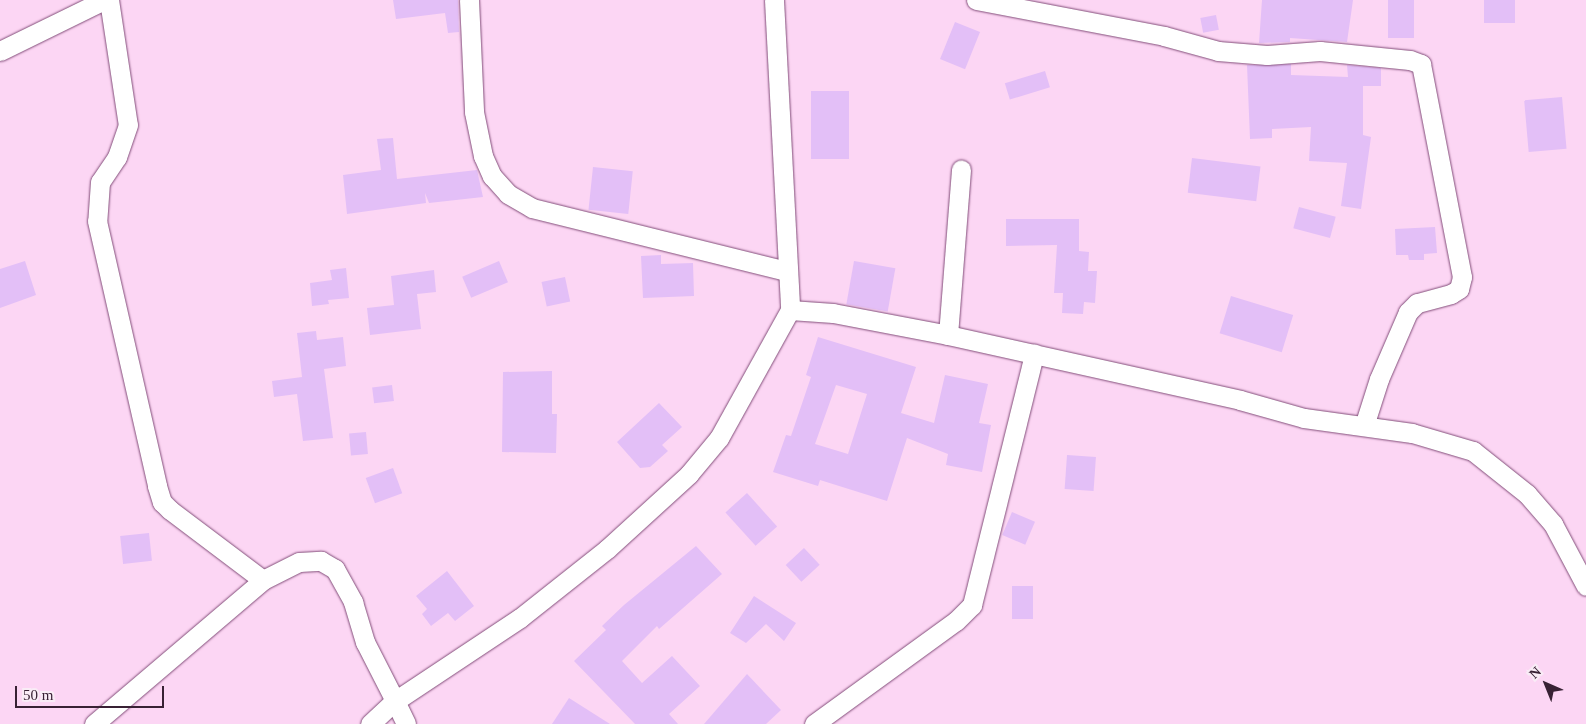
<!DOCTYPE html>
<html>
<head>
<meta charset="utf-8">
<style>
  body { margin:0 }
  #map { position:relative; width:1586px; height:724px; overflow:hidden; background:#fcd6f4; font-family:"Times New Roman",serif }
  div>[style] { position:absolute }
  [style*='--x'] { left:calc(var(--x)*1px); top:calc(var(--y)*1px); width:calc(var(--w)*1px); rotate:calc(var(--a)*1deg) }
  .building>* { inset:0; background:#e3bff7; transform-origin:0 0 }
  .roads { filter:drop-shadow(0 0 1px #824d79) drop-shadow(0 0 1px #824d79) }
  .minor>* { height:19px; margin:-9.5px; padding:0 9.5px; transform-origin:9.5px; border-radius:9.5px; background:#fff }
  span { translate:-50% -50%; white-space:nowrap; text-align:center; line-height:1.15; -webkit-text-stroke:4.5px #f9ecf6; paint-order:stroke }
  .north { position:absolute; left:1521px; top:659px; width:50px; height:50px; -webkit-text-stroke:4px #f9ecf6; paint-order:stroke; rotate:316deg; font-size:14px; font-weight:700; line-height:20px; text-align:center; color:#382134 }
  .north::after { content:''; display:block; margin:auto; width:18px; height:22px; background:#382134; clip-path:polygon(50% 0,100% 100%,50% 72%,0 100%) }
  .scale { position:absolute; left:15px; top:686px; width:149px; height:22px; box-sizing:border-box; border:2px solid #382134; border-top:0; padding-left:6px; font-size:15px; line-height:18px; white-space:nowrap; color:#382134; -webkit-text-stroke:4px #f9ecf6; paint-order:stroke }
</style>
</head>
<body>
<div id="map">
  <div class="building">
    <div style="clip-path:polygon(393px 0,458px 0,459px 32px,448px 33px,445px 13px,396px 19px)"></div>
    <div style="clip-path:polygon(1262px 0,1353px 0,1347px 42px,1290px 38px,1290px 42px,1259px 43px)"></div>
    <div style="left:1388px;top:0;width:26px;height:38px"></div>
    <div style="left:1484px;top:0;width:31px;height:23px"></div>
    <div style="left:1216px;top:15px;width:15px;height:16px;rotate:79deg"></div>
    <div style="left:955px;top:22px;width:27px;height:40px;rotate:22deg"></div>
    <div style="clip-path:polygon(1291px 64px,1291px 75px,1348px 77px,1347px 65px,1381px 68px,1381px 86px,1363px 86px,1363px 135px,1371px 137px,1361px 209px,1341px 206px,1347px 163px,1309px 161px,1311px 127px,1272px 129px,1272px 138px,1250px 139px,1247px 65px)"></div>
    <div style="left:1045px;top:71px;width:17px;height:42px;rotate:73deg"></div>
    <div style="left:811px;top:91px;width:38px;height:68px"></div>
    <div style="left:1562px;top:97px;width:52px;height:38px;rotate:85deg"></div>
    <div style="clip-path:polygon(393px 138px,397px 179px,477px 170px,483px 197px,429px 203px,425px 193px,426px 203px,347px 214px,343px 175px,381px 170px,377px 139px)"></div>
    <div style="left:1192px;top:158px;width:69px;height:35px;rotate:7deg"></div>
    <div style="left:593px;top:167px;width:40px;height:43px;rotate:6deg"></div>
    <div style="left:1299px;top:207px;width:38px;height:22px;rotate:15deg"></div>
    <div style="clip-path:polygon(1006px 219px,1079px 219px,1079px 251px,1089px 252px,1088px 271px,1097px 271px,1095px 303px,1084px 302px,1083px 314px,1062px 313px,1063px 293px,1054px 293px,1057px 245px,1006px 246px)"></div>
    <div style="clip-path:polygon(1435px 227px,1437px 253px,1424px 254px,1424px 260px,1409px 260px,1408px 255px,1396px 255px,1395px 229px)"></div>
    <div style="clip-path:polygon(661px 255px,661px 264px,693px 263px,694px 296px,643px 298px,641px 256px)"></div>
    <div style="clip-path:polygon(25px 261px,36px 295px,0 308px,0 269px)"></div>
    <div style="left:499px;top:261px;width:23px;height:40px;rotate:67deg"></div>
    <div style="left:854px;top:261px;width:42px;height:44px;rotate:10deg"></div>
    <div style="clip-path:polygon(346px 268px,349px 298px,328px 300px,329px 304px,312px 306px,310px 283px,332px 280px,330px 270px)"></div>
    <div style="clip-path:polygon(434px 270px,436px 292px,417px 294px,421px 329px,370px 335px,367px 308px,394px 305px,391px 276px)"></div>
    <div style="left:565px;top:277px;width:25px;height:24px;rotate:78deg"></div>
    <div style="left:1231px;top:296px;width:65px;height:39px;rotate:17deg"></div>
    <div style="clip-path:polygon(316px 331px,317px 340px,343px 337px,346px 366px,324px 369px,333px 438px,303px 441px,297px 394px,274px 397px,272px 381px,302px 377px,297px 333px)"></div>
    <div style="clip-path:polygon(evenodd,818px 337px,916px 367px,901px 413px,934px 423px,945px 375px,988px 384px,979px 423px,991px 425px,982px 472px,946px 465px,948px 454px,907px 438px,887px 501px,820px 480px,818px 486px,773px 472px,786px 435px,791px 436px,811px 377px,806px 375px,818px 337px,836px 385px,867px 394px,848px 454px,815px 444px,836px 385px)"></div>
    <div style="clip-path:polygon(552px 371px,552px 414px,557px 414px,556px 453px,502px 452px,503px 372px)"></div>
    <div style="left:392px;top:385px;width:16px;height:20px;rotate:83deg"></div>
    <div style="clip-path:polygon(659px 403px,682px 427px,662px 445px,668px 451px,650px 467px,640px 468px,617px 442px)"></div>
    <div style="left:366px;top:432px;width:22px;height:17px;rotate:85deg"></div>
    <div style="left:1067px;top:455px;width:29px;height:34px;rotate:4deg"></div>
    <div style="left:393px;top:468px;width:27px;height:29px;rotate:70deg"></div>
    <div style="left:747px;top:493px;width:45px;height:29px;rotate:48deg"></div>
    <div style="left:1012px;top:512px;width:25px;height:25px;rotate:23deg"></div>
    <div style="left:149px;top:533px;width:28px;height:29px;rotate:84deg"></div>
    <div style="clip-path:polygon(696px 546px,722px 574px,659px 629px,657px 626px,622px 661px,642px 683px,672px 656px,700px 686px,669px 714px,678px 724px,635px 724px,574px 661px,606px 630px,602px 626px,624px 605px)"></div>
    <div style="left:804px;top:548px;width:23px;height:25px;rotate:47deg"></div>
    <div style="clip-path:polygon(447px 571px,474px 606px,455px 621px,448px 613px,431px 626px,422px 614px,427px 609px,416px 596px)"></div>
    <div style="left:1012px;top:586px;width:21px;height:33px"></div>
    <div style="clip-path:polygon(754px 596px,796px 623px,784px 641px,766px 624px,746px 643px,730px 633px)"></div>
    <div style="clip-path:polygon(747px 674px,781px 710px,766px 724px,704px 724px)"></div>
    <div style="clip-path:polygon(569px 698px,610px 724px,552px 724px)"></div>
  </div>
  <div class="roads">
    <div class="minor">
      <div style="--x:109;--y:0;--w:126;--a:81.4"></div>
      <div style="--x:128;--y:125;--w:34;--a:109"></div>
      <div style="--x:117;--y:157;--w:30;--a:124"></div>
      <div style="--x:100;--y:182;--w:39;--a:94"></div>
      <div style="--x:97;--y:221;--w:272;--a:77.2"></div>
      <div style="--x:157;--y:486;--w:17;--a:73"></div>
      <div style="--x:162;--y:502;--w:11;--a:45"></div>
      <div style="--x:170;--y:510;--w:116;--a:37"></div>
      <div style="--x:469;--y:0;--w:112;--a:87.4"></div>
      <div style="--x:474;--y:112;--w:45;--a:78.4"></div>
      <div style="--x:483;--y:156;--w:22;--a:66"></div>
      <div style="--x:492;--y:176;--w:24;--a:48"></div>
      <div style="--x:508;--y:194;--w:28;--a:30"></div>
      <div style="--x:532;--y:208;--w:263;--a:13.9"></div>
      <div style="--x:774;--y:0;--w:310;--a:87"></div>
      <div style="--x:790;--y:310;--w:43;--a:4"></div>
      <div style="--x:833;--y:313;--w:117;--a:10.8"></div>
      <div style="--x:948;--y:335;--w:299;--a:12.5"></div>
      <div style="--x:1240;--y:400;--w:66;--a:15.7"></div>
      <div style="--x:1304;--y:418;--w:109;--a:7.9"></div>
      <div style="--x:1412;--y:433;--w:64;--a:16.4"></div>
      <div style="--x:1473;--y:451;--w:69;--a:38.5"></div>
      <div style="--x:1527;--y:494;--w:40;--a:49"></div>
      <div style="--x:1553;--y:524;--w:70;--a:62"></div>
      <div style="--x:976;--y:0;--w:191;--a:10.8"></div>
      <div style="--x:1164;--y:36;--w:56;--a:15.5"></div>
      <div style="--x:1218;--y:51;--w:49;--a:4.7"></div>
      <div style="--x:1267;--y:55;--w:53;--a:-4.3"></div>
      <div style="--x:1320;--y:51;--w:90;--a:5.7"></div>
      <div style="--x:1410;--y:60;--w:12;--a:20"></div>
      <div style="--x:1421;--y:64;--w:217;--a:79.1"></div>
      <div style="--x:1462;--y:277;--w:12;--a:104"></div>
      <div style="--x:1459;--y:289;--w:9;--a:148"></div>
      <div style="--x:1451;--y:294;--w:35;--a:165"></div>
      <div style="--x:1417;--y:303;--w:13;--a:135"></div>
      <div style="--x:1408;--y:312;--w:73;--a:113.4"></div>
      <div style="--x:1379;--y:379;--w:49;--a:107.7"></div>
      <div style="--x:0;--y:51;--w:116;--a:-26.1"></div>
      <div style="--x:948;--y:335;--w:166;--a:-85.5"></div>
      <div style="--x:94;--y:724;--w:222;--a:-40.4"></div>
      <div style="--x:263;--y:580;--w:40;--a:-26.6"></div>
      <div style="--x:299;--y:562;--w:22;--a:-3"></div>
      <div style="--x:321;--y:561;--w:16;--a:30"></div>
      <div style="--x:335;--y:569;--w:38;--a:61"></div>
      <div style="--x:353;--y:602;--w:42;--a:73.3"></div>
      <div style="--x:365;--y:642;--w:66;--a:63"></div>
      <div style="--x:395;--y:701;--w:150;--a:-33.6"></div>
      <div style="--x:520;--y:618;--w:111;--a:-38.4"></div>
      <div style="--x:607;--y:549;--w:111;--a:-42.4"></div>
      <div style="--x:689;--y:474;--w:47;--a:-50.2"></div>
      <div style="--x:719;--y:438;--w:146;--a:-61"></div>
      <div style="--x:370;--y:724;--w:34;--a:-43"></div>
      <div style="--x:395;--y:701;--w:25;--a:64"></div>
      <div style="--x:814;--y:724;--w:175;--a:-36"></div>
      <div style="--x:956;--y:621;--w:23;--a:-45"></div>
      <div style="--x:972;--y:605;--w:259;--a:-76.1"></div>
    </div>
  </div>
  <div class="north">N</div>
  <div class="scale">50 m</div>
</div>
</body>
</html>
